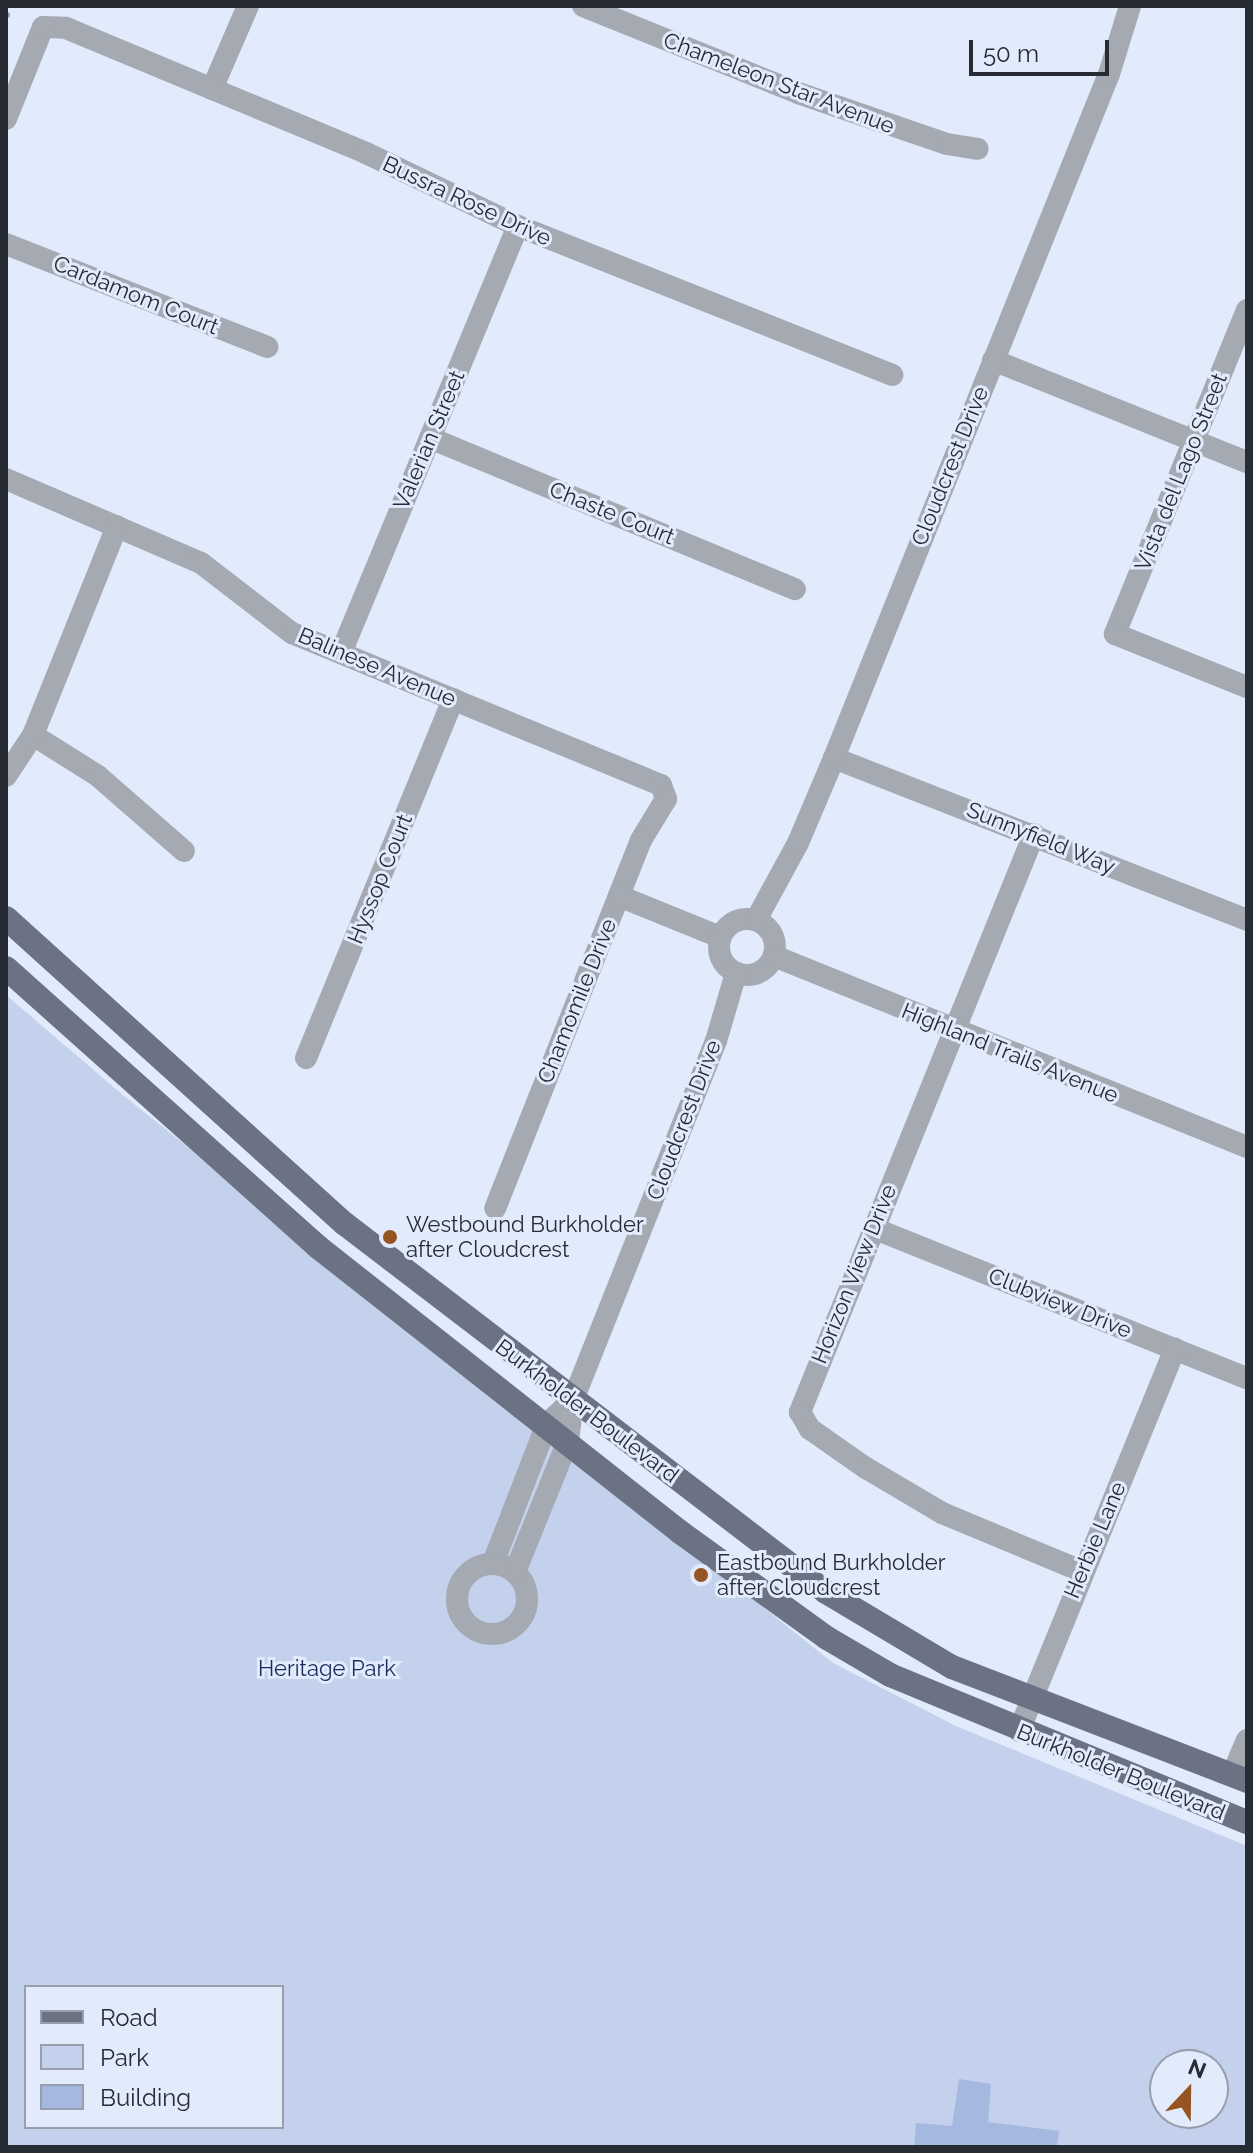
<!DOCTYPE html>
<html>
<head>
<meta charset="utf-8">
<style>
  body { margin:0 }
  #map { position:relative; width:1253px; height:2153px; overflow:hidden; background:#e2ebfc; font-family:Raleway,sans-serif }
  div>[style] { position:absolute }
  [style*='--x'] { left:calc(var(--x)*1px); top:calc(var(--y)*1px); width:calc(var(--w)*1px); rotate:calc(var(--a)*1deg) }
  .green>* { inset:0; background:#c4d1ec }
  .stream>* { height:6px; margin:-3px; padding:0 3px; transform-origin:3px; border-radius:3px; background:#8c9ec4 }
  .building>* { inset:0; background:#a5b8df }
  .minor>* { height:22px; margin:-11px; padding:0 11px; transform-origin:11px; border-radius:11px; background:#a4a9b2 }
  .minor>.ring { margin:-11px; padding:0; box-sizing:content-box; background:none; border:22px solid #a4a9b2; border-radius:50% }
  .major>* { height:24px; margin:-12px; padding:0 12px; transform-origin:12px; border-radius:12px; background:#6a7283 }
  .dots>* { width:22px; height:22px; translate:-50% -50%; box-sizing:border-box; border:4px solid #e2ebfc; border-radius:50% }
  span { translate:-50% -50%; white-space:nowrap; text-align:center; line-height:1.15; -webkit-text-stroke:6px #e2ebfc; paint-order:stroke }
  .street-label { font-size:22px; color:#272b33 }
  .poi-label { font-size:22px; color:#272b33 }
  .left { translate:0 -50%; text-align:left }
  .park-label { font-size:22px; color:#192d5d }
  .frame { position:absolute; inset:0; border:8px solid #272b33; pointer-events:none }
  .legend { position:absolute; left:24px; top:1985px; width:260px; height:144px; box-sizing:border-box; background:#e2ebfc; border:2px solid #979eac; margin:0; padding:10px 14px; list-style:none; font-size:24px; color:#272b33 }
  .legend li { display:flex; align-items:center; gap:16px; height:40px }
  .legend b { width:40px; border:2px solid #979eac }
  .north { position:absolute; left:1149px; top:2049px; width:80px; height:80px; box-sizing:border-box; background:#e2ebfc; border:2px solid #979eac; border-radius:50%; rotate:22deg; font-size:22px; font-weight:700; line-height:32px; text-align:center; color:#272b33 }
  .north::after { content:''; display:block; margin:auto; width:28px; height:36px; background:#955421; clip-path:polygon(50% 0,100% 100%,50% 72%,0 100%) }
  .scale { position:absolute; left:969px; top:40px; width:140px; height:36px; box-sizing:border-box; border:4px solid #272b33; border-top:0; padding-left:10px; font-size:24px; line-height:28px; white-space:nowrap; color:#272b33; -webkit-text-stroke:6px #e2ebfc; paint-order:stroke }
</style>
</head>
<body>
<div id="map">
  <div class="green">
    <div style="clip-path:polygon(evenodd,6px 995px,124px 1096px,833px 1663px,956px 1726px,1247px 1846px,1247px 2147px,6px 2147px,6px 995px,26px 1987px,282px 1987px,282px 2127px,26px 2127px,26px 1987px,6px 995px,1165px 2065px,1213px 2065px,1213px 2113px,1165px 2113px,1165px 2065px)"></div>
  </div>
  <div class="stream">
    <div style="--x:6;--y:15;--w:1;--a:0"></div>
  </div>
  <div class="building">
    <div style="clip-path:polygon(959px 2079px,991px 2084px,988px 2122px,1059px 2131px,1057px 2147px,914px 2147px,916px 2123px,952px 2126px)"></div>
  </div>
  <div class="minor">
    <div style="--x:583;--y:6;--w:232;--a:22"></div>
    <div style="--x:798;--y:93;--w:157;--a:18.9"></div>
    <div style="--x:947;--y:144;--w:31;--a:9"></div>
    <div style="--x:212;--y:89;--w:90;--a:-66.6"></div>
    <div style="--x:6;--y:119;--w:99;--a:-68.1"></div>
    <div style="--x:43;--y:27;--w:23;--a:2"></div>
    <div style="--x:66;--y:28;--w:325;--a:22.6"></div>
    <div style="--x:366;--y:153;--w:169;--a:25.7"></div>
    <div style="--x:518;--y:226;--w:403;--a:21.7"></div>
    <div style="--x:6;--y:244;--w:281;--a:21.5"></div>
    <div style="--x:1247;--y:310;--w:350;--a:112.2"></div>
    <div style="--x:1115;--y:634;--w:142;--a:21.9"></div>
    <div style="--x:993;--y:360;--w:274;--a:21.9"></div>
    <div style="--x:430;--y:438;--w:395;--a:22.5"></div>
    <div style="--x:6;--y:479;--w:212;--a:23.3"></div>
    <div style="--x:201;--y:563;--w:115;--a:37.6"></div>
    <div style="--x:292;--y:633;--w:399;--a:22.4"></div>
    <div style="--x:661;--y:785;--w:15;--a:70"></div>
    <div style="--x:666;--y:799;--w:48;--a:121.4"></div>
    <div style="--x:641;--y:840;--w:396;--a:111.6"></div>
    <div style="--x:341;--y:653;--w:462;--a:-67.5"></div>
    <div style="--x:33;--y:735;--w:77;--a:32.2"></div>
    <div style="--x:98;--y:776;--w:114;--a:41.1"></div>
    <div style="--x:834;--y:758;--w:444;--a:21.4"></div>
    <div style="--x:6;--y:776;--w:49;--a:-56.6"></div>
    <div style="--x:33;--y:735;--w:225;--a:-68.1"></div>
    <div style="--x:1034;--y:834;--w:624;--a:112.04"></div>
    <div style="--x:800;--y:1412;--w:20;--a:60"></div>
    <div style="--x:810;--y:1429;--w:68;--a:34.9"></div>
    <div style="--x:866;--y:1468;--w:88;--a:30.6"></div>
    <div style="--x:942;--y:1513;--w:151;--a:22.6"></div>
    <div style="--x:619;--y:896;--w:109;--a:22.1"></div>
    <div class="ring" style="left:719px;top:919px;width:34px;height:34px"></div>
    <div style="--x:756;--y:920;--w:88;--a:-61.4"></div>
    <div style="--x:798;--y:843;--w:92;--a:-67"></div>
    <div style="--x:834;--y:758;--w:737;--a:-68.1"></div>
    <div style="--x:1109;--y:74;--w:71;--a:-72.8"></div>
    <div style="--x:774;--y:956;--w:510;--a:21.99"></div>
    <div style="--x:306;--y:1058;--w:388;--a:-67.7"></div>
    <div style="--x:873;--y:1228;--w:403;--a:21.9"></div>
    <div style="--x:493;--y:1563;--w:149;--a:-68.8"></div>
    <div style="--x:547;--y:1424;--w:35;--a:-43"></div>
    <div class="ring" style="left:457px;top:1564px;width:48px;height:48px"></div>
    <div style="--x:515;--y:1572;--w:141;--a:-68"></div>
    <div style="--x:568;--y:1441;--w:41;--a:-83"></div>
    <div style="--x:573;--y:1400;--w:386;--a:-68.3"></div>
    <div style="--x:716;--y:1041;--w:71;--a:-73.6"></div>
    <div style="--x:1019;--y:1731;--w:413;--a:-67.8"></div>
    <div style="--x:1232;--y:1775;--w:38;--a:-67"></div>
  </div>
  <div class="major">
    <div style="--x:6;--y:918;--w:457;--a:42.1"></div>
    <div style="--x:345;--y:1224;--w:606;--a:37.42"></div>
    <div style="--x:826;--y:1592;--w:147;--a:30.8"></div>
    <div style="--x:952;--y:1667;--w:316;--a:21.1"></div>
    <div style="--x:6;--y:968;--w:419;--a:41.8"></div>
    <div style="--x:318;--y:1247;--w:461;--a:38.2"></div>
    <div style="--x:680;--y:1532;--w:181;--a:35.8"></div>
    <div style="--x:827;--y:1638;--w:73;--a:30.4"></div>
    <div style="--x:890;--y:1675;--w:386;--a:22.4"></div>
  </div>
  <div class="dots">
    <div style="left:390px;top:1237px;background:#955421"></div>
    <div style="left:701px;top:1575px;background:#955421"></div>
  </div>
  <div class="street-label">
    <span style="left:779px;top:83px;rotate:21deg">Chameleon Star Avenue</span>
    <span style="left:467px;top:201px;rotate:25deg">Bussra Rose Drive</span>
    <span style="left:136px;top:295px;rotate:22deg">Cardamom Court</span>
    <span style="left:429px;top:440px;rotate:-67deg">Valerian Street</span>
    <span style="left:950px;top:466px;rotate:-68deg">Cloudcrest Drive</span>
    <span style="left:1181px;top:472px;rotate:-68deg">Vista del Lago Street</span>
    <span style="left:612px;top:513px;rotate:22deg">Chaste Court</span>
    <span style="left:377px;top:667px;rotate:23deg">Balinese Avenue</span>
    <span style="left:1041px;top:838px;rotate:22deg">Sunnyfield Way</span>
    <span style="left:380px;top:879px;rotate:-68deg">Hyssop Court</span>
    <span style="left:577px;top:1001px;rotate:-68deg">Chamomile Drive</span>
    <span style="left:1010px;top:1053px;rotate:22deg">Highland Trails Avenue</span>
    <span style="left:684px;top:1120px;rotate:-69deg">Cloudcrest Drive</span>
    <span style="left:854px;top:1274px;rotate:-68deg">Horizon View Drive</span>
    <span style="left:1060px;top:1303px;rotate:22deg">Clubview Drive</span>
    <span style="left:587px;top:1411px;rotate:37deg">Burkholder Boulevard</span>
    <span style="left:1095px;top:1540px;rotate:-67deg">Herbie Lane</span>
    <span style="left:1121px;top:1772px;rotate:22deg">Burkholder Boulevard</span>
  </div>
  <div class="poi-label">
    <span class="left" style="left:406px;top:1237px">Westbound Burkholder<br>after Cloudcrest</span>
    <span class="left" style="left:717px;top:1575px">Eastbound Burkholder<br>after Cloudcrest</span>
  </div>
  <div class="park-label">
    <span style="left:327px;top:1669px">Heritage Park</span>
  </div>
  <div class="frame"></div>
  <ul class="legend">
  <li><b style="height:10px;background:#6a7283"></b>Road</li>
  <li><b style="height:22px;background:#c4d1ec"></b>Park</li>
  <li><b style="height:22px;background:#a5b8df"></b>Building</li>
  </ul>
  <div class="north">N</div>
  <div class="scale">50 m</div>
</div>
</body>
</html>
